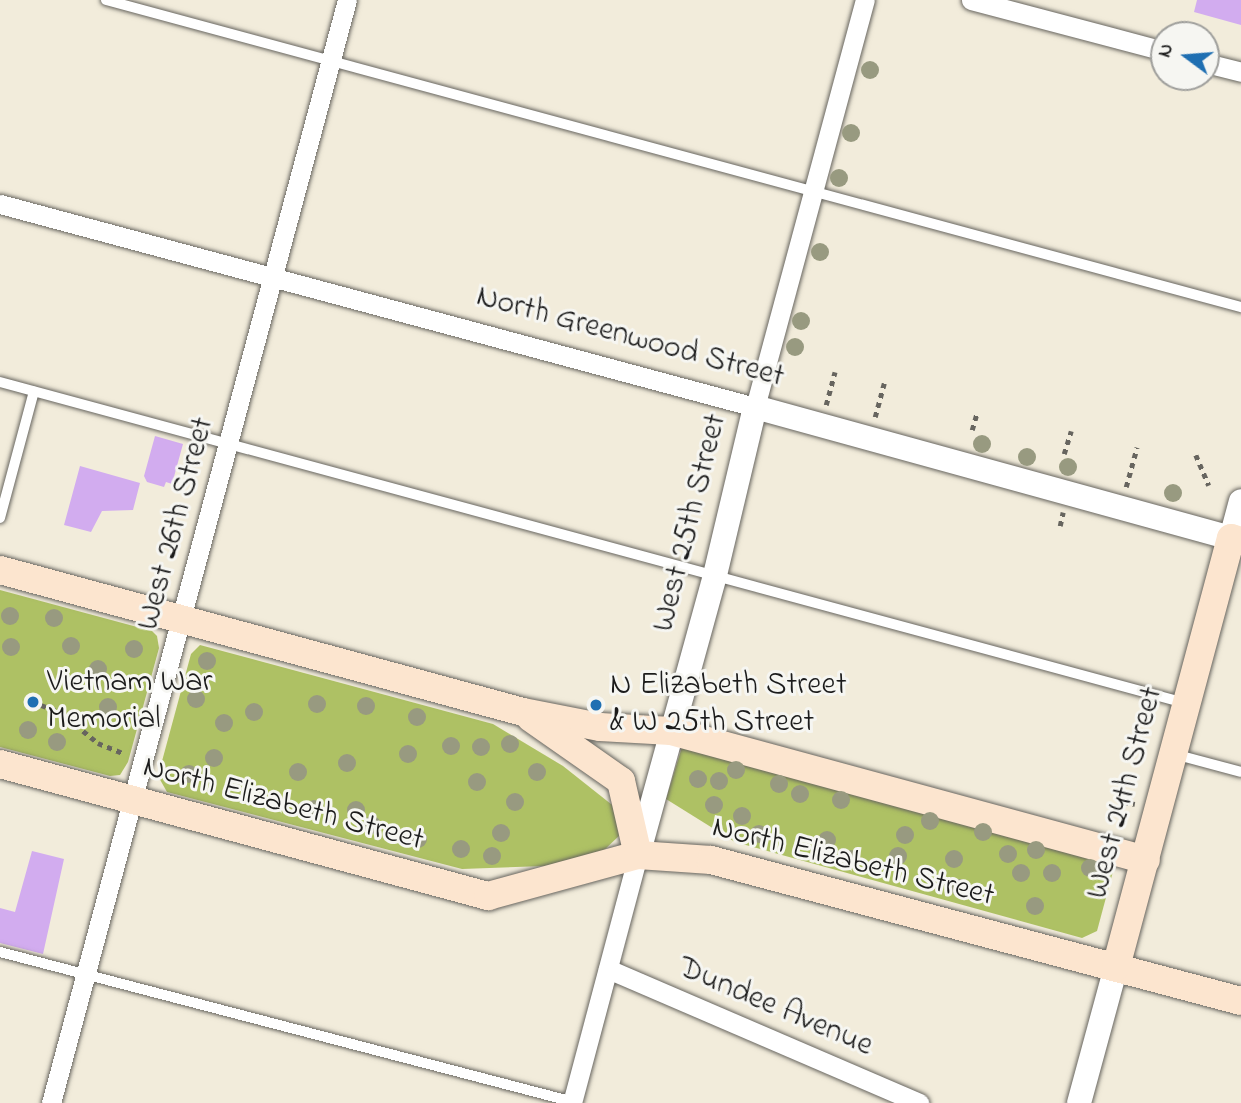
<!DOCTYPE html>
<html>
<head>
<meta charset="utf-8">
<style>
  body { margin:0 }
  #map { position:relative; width:1241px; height:1103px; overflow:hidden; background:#f2ecdb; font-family:"Indie Flower",sans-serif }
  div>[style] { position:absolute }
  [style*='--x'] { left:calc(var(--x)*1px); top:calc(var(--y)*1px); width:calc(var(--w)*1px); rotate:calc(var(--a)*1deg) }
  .green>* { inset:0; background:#aec164 }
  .building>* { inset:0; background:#d2acef }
  .path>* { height:4.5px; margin-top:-2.25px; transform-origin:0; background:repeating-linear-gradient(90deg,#67655f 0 5px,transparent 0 10px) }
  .roads { filter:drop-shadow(0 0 2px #67655f) drop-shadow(0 0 2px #67655f) }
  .service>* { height:10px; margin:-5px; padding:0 5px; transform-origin:5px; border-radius:5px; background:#fff }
  .minor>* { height:19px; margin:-9.5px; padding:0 9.5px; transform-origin:9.5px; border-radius:9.5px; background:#fff }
  .tertiary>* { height:24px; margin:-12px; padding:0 12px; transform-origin:12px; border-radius:12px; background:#fff }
  .secondary>* { height:28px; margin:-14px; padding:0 14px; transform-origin:14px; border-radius:14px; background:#fce5cf }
  .trees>* { width:18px; height:18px; margin:-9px; border-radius:50%; background:#989a80 }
  .dots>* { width:19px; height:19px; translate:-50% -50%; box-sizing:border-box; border:4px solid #f6f6f2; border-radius:50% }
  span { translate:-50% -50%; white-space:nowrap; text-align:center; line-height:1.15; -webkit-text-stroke:6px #f6f6f2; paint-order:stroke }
  .street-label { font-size:32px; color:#1c1c1c }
  .poi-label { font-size:32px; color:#1c1c1c }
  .left { translate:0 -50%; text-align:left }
  .north { position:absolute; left:1150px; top:21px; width:70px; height:70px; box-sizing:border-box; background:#f6f6f2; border:2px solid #9f9f9c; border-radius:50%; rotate:286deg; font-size:19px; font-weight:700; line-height:28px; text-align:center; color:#1c1c1c }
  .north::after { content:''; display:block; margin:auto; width:24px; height:32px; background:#1f6fb2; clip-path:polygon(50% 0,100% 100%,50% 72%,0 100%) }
</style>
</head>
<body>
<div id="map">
  <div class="green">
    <div style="clip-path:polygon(0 590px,152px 631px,157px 636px,159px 648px,128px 762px,120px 775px,110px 776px,0 747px)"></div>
    <div style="clip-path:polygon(200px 645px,493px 724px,563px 766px,616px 808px,620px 835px,602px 852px,545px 866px,462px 869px,167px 792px,158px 776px,191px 654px)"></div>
    <div style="clip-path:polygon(682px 747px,1115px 864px,1097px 931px,1082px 938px,735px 842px,666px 799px)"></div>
  </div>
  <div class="building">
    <div style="clip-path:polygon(1197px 0,1241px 0,1241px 25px,1194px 12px)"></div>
    <div style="clip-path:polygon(155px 436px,183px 444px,172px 484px,166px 482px,164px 487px,147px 482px,144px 476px)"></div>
    <div style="clip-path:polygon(80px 466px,140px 483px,133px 510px,102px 511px,91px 532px,64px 525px)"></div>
    <div style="clip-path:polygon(32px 851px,64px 859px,43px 954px,0 943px,0 908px,15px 912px)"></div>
  </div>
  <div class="path">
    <div style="--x:826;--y:405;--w:34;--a:-75"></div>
    <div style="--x:875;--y:417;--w:35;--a:-75"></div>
    <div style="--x:972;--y:430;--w:18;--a:-74"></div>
    <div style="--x:1064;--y:454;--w:24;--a:-73"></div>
    <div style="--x:1196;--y:455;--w:33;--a:67"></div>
    <div style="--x:1126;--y:487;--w:41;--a:-74.6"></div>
    <div style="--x:1060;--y:526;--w:14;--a:-78"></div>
    <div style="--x:41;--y:705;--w:20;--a:20"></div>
    <div style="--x:60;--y:712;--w:49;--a:39.2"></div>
    <div style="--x:98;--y:743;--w:29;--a:22"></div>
    <div style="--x:1123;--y:802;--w:12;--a:9"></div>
  </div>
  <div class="roads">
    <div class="service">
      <div style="--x:106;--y:0;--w:1176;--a:15.14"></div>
      <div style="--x:0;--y:382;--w:1228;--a:15.16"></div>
      <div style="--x:0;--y:518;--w:131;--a:-75"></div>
      <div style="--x:1174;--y:754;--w:69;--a:15"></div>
      <div style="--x:0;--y:952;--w:593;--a:14.65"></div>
    </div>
    <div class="minor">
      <div style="--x:971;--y:0;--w:200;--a:14.8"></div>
      <div style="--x:1206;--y:63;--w:36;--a:14"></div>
      <div style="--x:0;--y:204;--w:782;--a:15.05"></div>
      <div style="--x:755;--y:407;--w:422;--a:-74.9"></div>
      <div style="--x:608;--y:969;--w:339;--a:23.3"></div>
      <div style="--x:51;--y:1103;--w:1142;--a:-74.98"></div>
      <div style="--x:572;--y:1103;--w:257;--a:-75.1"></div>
    </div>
    <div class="tertiary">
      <div style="--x:638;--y:855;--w:290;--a:-74.6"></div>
      <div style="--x:715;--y:575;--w:173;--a:-76.6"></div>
      <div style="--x:755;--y:407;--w:494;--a:15.4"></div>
      <div style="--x:1231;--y:538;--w:38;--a:-75"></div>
      <div style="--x:1079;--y:1103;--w:141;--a:-74.8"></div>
    </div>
    <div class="secondary">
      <div style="--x:0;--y:570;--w:542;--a:15.19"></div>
      <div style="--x:523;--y:712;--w:78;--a:11"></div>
      <div style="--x:600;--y:727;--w:71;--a:3.2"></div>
      <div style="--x:671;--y:731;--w:492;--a:15.2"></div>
      <div style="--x:531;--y:718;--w:110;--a:35"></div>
      <div style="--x:621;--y:781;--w:76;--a:77.1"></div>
      <div style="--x:0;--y:764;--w:506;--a:15.14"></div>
      <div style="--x:488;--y:896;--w:156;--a:-15.3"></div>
      <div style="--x:638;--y:855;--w:73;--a:3.9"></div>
      <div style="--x:711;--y:860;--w:548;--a:14.9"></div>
      <div style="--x:1116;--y:967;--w:444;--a:-75"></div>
      <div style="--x:1231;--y:538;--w:10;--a:17"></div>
    </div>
  </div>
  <div class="trees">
    <div style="left:870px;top:70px"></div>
    <div style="left:851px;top:133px"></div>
    <div style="left:839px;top:178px"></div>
    <div style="left:820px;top:252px"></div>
    <div style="left:801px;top:321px"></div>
    <div style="left:795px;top:347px"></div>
    <div style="left:982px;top:444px"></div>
    <div style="left:1027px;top:457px"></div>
    <div style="left:1068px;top:467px"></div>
    <div style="left:1173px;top:493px"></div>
    <div style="left:10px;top:616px"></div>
    <div style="left:54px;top:618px"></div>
    <div style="left:71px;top:646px"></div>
    <div style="left:11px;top:647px"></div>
    <div style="left:134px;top:649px"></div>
    <div style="left:207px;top:661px"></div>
    <div style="left:98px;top:669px"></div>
    <div style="left:196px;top:699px"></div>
    <div style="left:317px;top:704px"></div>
    <div style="left:366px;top:706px"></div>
    <div style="left:108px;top:707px"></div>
    <div style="left:254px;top:712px"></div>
    <div style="left:417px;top:717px"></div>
    <div style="left:224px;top:723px"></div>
    <div style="left:28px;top:730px"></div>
    <div style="left:57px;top:742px"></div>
    <div style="left:510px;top:744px"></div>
    <div style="left:451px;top:746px"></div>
    <div style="left:481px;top:747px"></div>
    <div style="left:408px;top:754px"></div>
    <div style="left:214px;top:758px"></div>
    <div style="left:347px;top:763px"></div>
    <div style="left:736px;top:770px"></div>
    <div style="left:298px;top:772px"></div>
    <div style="left:537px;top:772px"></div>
    <div style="left:189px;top:774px"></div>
    <div style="left:698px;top:779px"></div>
    <div style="left:719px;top:781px"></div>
    <div style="left:477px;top:782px"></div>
    <div style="left:779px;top:784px"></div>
    <div style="left:800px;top:794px"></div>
    <div style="left:841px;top:800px"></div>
    <div style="left:515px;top:802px"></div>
    <div style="left:714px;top:805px"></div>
    <div style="left:314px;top:809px"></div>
    <div style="left:356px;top:810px"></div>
    <div style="left:742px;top:816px"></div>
    <div style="left:930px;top:821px"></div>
    <div style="left:372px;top:825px"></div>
    <div style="left:983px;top:832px"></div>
    <div style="left:501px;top:833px"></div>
    <div style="left:759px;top:834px"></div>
    <div style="left:905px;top:835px"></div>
    <div style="left:418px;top:839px"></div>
    <div style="left:827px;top:840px"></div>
    <div style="left:461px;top:849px"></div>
    <div style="left:1036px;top:850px"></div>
    <div style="left:1008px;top:854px"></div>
    <div style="left:492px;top:856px"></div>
    <div style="left:898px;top:856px"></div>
    <div style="left:851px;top:859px"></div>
    <div style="left:954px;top:859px"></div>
    <div style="left:1090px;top:868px"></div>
    <div style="left:1021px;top:873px"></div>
    <div style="left:1052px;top:873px"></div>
    <div style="left:960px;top:888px"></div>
    <div style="left:1035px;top:906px"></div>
  </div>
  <div class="dots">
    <div style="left:33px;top:702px;background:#1f6fb2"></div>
    <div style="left:596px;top:705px;background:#1f6fb2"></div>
  </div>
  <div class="street-label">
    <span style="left:630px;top:338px;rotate:15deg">North Greenwood Street</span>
    <span style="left:691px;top:523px;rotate:-76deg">West 25th Street</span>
    <span style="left:177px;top:524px;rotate:-75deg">West 26th Street</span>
    <span style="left:1126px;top:793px;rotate:-75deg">West 24th Street</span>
    <span style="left:283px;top:805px;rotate:15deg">North Elizabeth Street</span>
    <span style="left:853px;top:863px;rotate:14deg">North Elizabeth Street</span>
    <span style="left:775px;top:1008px;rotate:23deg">Dundee Avenue</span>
  </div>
  <div class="poi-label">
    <span class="left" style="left:47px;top:702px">Vietnam War<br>Memorial</span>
    <span class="left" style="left:610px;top:705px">N Elizabeth Street<br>&amp; W 25th Street</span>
  </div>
  <div class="north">N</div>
</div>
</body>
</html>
